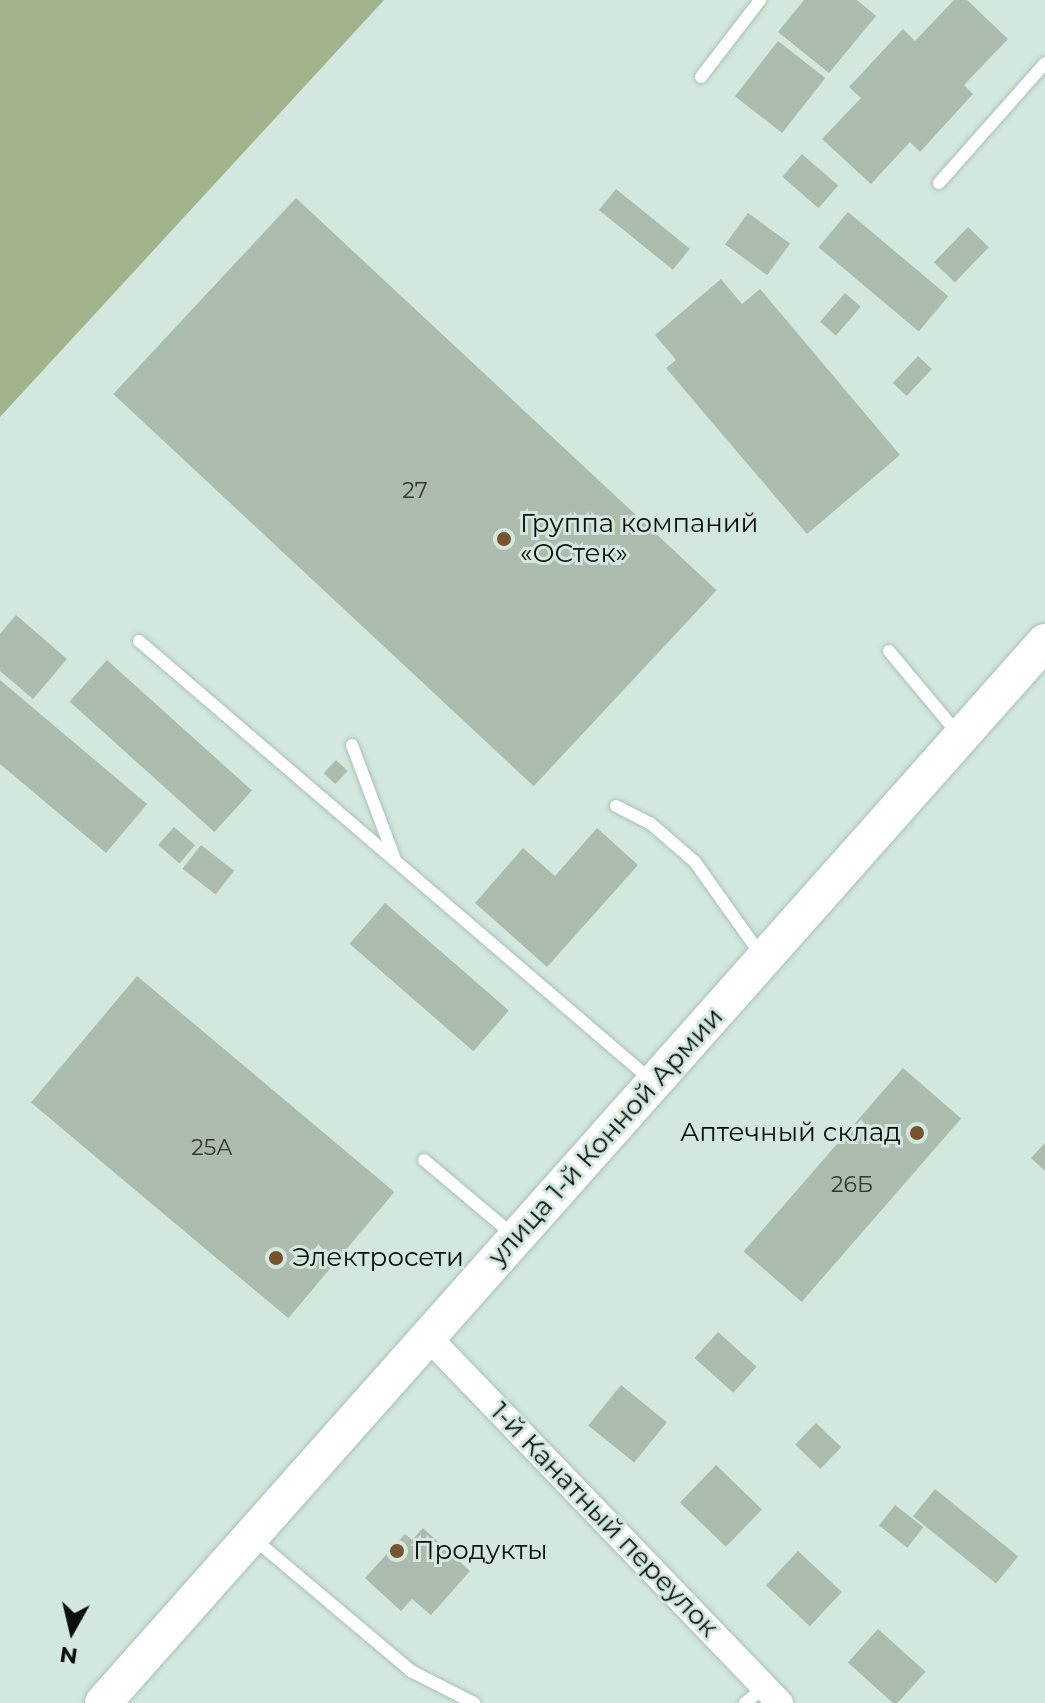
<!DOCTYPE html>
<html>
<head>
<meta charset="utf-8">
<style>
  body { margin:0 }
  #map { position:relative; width:1045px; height:1703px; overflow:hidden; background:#d2e8df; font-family:Montserrat,sans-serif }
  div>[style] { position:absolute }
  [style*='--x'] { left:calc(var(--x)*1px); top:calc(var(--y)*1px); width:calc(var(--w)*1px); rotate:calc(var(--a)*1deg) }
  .forest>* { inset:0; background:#a1b38b }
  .building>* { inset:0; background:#abbbad; transform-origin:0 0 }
  .roads { filter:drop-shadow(0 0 2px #abc0b7) drop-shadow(0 0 2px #abc0b7) }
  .service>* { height:12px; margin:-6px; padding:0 6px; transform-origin:6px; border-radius:6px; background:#fff }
  .minor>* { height:26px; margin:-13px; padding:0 13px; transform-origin:13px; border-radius:13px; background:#fff }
  .secondary>* { height:36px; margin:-18px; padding:0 18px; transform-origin:18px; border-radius:18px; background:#fff }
  .dots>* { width:22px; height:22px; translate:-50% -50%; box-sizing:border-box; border:4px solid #d2e8df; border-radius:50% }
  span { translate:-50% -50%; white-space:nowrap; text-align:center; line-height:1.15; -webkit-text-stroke:6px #d2e8df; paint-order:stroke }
  .number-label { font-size:22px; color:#303934 }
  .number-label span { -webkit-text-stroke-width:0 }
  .poi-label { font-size:26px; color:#070e0b }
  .left { translate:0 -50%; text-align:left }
  .right { translate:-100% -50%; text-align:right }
  .street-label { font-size:26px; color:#070e0b }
  .north { position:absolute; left:32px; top:1591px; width:80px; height:80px; -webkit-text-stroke:6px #d2e8df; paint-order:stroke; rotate:188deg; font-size:22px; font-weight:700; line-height:32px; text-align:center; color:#070e0b }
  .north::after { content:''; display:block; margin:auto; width:28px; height:36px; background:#070e0b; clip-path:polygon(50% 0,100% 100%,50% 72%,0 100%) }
</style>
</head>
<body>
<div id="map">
  <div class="forest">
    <div style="clip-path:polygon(0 0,384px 0,0 417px)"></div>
  </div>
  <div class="building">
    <div style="clip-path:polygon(804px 0,857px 0,876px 16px,829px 73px,778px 32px)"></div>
    <div style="clip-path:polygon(954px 0,967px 0,1008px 39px,964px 85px,973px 94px,920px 152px,910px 142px,871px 184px,822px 139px,861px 98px,849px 87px,903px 29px,915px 41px)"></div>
    <div style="left:778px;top:41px;width:60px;height:70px;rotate:38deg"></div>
    <div style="left:802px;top:154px;width:48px;height:30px;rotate:41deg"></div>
    <div style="left:616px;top:189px;width:95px;height:27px;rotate:39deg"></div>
    <div style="left:296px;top:198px;width:575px;height:268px;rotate:43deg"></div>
    <div style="left:848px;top:212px;width:131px;height:46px;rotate:40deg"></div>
    <div style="left:748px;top:213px;width:52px;height:39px;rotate:36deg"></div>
    <div style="left:968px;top:227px;width:29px;height:49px;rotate:44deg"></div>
    <div style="clip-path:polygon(721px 279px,742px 304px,760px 289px,900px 455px,807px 534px,666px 368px,676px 360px,655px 335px)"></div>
    <div style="left:845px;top:293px;width:21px;height:38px;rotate:41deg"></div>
    <div style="left:918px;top:356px;width:19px;height:37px;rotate:43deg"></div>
    <div style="clip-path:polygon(16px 615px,67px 659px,33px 699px,0 671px,0 634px)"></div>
    <div style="left:107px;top:660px;width:195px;height:56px;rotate:42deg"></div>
    <div style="clip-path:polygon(0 680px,147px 804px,106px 853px,0 764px)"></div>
    <div style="left:336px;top:760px;width:16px;height:18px;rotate:43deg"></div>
    <div style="left:174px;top:827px;width:28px;height:24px;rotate:41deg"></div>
    <div style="clip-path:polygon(597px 828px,638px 865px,547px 967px,475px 903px,523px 848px,555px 876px)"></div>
    <div style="left:201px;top:845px;width:42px;height:30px;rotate:38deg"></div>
    <div style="left:385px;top:903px;width:164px;height:54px;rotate:41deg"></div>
    <div style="left:137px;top:976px;width:336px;height:165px;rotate:40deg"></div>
    <div style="left:903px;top:1068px;width:77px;height:243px;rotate:41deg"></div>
    <div style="clip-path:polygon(1045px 1143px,1045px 1171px,1031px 1158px)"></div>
    <div style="left:718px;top:1332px;width:52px;height:35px;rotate:42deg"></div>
    <div style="left:621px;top:1385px;width:59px;height:52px;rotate:39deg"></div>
    <div style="left:816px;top:1423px;width:35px;height:30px;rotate:44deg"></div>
    <div style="left:716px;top:1465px;width:64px;height:52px;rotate:44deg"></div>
    <div style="left:935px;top:1489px;width:107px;height:35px;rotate:39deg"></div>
    <div style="left:895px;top:1505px;width:36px;height:26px;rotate:38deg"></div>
    <div style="clip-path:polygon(423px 1528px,470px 1571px,431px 1615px,412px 1599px,401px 1611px,365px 1578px,405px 1534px,412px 1540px)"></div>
    <div style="left:798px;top:1551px;width:60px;height:47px;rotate:43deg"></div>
    <div style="left:878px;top:1629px;width:64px;height:45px;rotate:42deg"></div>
  </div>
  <div class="roads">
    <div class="service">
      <div style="--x:701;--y:77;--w:97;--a:-52.5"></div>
      <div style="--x:939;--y:183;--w:160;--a:-48.5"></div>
      <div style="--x:139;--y:641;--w:676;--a:40.62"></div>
      <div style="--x:889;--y:651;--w:109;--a:50.2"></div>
      <div style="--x:352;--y:745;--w:120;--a:69.4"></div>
      <div style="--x:616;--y:806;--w:38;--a:27"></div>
      <div style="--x:650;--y:823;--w:60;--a:40.9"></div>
      <div style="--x:695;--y:862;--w:114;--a:54.6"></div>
      <div style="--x:424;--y:1160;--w:115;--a:40.1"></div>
      <div style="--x:253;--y:1538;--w:207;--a:40.1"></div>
      <div style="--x:411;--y:1671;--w:71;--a:26.9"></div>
      <div style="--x:745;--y:1703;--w:26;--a:-39"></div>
    </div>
    <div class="minor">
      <div style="--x:428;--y:1337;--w:508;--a:46.12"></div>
    </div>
    <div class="secondary">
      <div style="--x:103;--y:1703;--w:1419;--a:-48.4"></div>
    </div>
  </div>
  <div class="dots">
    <div style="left:504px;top:539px;background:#78542e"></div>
    <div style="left:917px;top:1133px;background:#78542e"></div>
    <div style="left:276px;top:1258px;background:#78542e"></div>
    <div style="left:397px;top:1551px;background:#78542e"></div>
  </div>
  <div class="number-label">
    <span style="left:415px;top:491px">27</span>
    <span style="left:212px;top:1148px">25А</span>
    <span style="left:852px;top:1185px">26Б</span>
  </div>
  <div class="poi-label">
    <span class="left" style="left:520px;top:539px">Группа компаний<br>«ОСтек»</span>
    <span class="right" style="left:901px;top:1133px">Аптечный склад</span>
    <span class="left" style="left:292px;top:1258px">Электросети</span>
    <span class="left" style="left:413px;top:1551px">Продукты</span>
  </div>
  <div class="street-label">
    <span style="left:606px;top:1137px;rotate:-48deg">улица 1-й Конной Армии</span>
    <span style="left:604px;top:1520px;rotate:46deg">1-й Канатный переулок</span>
  </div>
  <div class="north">N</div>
</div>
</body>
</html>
